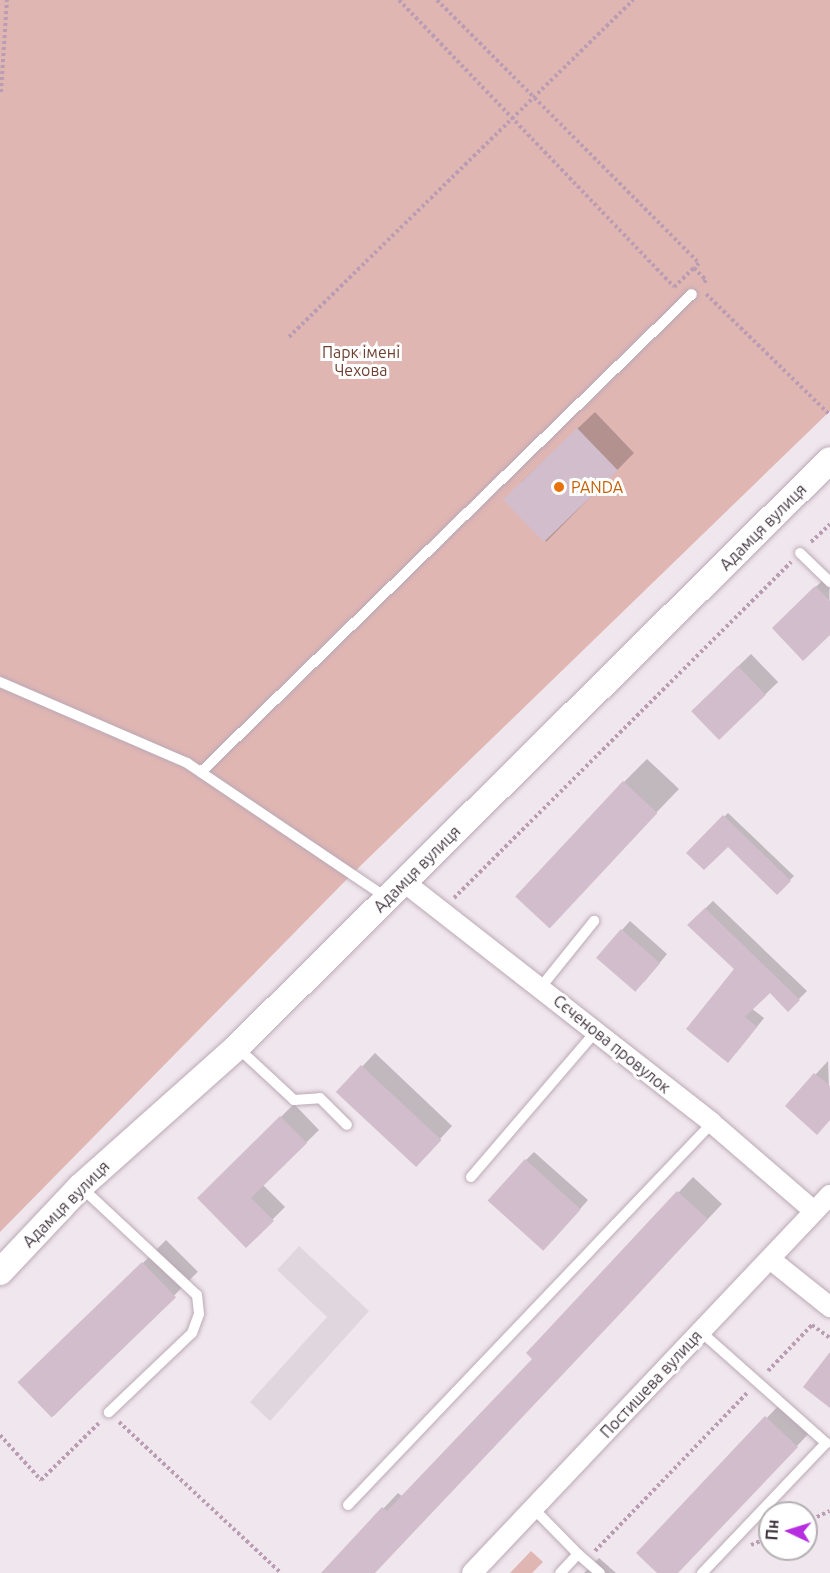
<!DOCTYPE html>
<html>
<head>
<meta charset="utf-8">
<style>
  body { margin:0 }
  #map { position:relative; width:830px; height:1573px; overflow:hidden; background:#f0e6ed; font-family:Ubuntu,sans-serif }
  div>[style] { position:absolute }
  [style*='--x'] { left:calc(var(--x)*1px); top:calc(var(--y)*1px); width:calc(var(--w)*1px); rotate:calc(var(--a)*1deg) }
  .industrial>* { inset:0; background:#e0d7de }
  .green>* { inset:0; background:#e0b6b3 }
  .shadow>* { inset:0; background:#0003; transform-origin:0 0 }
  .building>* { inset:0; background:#d1bdcc; transform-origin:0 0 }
  .path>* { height:4px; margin-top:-2px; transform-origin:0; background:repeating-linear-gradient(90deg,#ba9db3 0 3px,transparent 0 6px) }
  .roads { filter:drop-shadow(0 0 2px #bba9b5) drop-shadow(0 0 2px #bba9b5) }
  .service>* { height:10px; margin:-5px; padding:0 5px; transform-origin:5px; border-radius:5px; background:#fff }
  .minor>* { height:20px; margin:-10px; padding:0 10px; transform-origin:10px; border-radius:10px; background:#fff }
  .tertiary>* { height:26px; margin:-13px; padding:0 13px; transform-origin:13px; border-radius:13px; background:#fff }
  .dots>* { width:16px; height:16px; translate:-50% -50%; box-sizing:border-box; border:3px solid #fff; border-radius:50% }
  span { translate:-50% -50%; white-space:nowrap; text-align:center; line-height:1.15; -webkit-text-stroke:6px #fff; paint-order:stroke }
  .park-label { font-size:16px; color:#6c3f31 }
  .food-label { font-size:16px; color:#c56008 }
  .left { translate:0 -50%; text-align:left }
  .street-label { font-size:16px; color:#42363f }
  .north { position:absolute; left:758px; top:1501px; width:60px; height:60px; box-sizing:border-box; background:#fff; border:2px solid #b3afb2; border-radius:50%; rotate:274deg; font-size:16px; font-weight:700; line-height:24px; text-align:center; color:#42363f }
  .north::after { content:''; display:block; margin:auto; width:21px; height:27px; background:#b62edf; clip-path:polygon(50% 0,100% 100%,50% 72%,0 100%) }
</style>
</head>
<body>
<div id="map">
  <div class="industrial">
    <div style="clip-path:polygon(299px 1246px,369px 1311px,270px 1421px,250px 1402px,327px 1317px,277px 1270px)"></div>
  </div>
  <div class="green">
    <div style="clip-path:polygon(0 0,830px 0,830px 411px,352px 874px,0 1232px)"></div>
    <div style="clip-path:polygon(531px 1551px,543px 1562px,532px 1573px,510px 1573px)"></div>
  </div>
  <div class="shadow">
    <div style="clip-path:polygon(595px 412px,634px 453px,546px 542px,521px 482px)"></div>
    <div style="clip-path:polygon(829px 574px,830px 633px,774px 628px)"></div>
    <div style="left:751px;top:654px;width:39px;height:81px;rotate:46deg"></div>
    <div style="clip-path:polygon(647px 759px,679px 789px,572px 900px,624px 782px)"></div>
    <div style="clip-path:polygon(728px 813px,794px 876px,777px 893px,728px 845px,688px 853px)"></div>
    <div style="clip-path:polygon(713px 901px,807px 991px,788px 1010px,770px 991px,751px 1008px,764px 1018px,736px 1053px,736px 969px,689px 924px)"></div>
    <div style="clip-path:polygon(630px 921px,667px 954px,644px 982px,622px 930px)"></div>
    <div style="clip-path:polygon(375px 1053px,452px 1126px,428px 1152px,338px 1092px)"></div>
    <div style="clip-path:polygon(828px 1061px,830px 1119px,787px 1106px,816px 1074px)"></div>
    <div style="clip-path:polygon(294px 1104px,319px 1130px,263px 1185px,285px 1207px,246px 1246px,199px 1198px)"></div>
    <div style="clip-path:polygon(534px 1152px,588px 1200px,552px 1241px,526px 1160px)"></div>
    <div style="clip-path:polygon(693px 1177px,722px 1204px,373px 1573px,323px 1573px,398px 1493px,403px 1497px,534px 1359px,528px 1353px)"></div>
    <div style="left:166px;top:1240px;width:45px;height:204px;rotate:45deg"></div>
    <div style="clip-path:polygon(783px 1401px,813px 1429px,677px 1573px,659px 1573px,638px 1553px)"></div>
    <div style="clip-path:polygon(599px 1558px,616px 1573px,584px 1573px)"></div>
  </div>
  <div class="building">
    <div style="left:577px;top:428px;width:59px;height:103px;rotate:46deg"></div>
    <div style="clip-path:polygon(815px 586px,830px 601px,830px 635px,803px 661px,772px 628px)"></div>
    <div style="left:738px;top:666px;width:40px;height:65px;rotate:46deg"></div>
    <div style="left:623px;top:781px;width:47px;height:158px;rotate:43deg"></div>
    <div style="clip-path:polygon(723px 815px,791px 881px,777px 895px,728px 847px,704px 870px,686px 853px)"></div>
    <div style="clip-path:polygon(705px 908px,800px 1000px,788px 1012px,770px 993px,745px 1017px,757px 1027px,728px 1063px,686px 1029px,734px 969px,687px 925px)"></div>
    <div style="left:621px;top:929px;width:52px;height:38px;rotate:41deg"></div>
    <div style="left:361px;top:1065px;width:110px;height:37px;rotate:43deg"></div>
    <div style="clip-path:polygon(814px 1073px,830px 1086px,830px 1120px,817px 1135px,785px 1106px)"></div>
    <div style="clip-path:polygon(280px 1116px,307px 1143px,251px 1198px,274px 1221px,246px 1248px,197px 1198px)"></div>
    <div style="left:525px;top:1159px;width:75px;height:56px;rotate:42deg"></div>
    <div style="clip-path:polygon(677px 1191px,708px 1219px,617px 1317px,375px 1573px,321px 1573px,382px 1507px,387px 1511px,532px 1359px,526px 1353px)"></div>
    <div style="left:142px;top:1262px;width:49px;height:173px;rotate:46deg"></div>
    <div style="clip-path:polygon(830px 1352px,830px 1408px,803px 1387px)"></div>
    <div style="clip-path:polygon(765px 1416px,798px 1447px,678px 1573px,657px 1573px,636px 1553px)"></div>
  </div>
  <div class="path">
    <div style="--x:399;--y:0;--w:397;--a:46.2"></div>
    <div style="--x:674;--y:287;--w:28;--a:-44"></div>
    <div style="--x:694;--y:268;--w:17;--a:45"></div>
    <div style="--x:706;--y:280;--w:6;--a:129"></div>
    <div style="--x:437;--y:0;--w:371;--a:45.1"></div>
    <div style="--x:699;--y:263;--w:7;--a:135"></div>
    <div style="--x:1;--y:92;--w:92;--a:-86.3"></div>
    <div style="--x:706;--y:294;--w:173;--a:44.3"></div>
    <div style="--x:289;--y:337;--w:482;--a:-44.4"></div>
    <div style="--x:811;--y:542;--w:26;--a:-43"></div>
    <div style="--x:454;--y:898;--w:476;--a:-44.9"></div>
    <div style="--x:768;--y:1371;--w:64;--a:-46.3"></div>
    <div style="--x:812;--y:1325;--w:22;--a:36"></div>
    <div style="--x:119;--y:1422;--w:221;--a:43"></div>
    <div style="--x:0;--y:1435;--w:61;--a:47.7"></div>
    <div style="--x:41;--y:1480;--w:81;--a:-44.5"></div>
    <div style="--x:806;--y:1522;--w:26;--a:-25"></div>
    <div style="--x:751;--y:1545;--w:21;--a:-23"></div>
    <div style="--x:595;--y:1551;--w:221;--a:-46.1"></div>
  </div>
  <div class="roads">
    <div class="service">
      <div style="--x:800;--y:553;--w:42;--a:44"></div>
      <div style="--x:0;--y:682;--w:204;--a:23.4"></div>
      <div style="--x:187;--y:763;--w:241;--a:34"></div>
      <div style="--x:201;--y:772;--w:685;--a:-44.23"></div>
      <div style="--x:541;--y:987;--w:85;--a:-51.2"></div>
      <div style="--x:237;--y:1047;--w:78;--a:42.9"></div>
      <div style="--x:294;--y:1100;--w:26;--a:-4"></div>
      <div style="--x:320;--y:1098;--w:38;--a:45"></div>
      <div style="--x:471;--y:1177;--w:192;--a:-49.4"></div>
      <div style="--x:81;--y:1187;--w:158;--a:43"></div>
      <div style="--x:197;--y:1295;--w:19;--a:84"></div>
      <div style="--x:199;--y:1314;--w:20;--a:110"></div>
      <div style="--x:192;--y:1333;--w:115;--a:136.4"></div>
      <div style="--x:700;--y:1331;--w:169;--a:41.6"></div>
      <div style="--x:826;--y:1443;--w:180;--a:133.6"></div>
      <div style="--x:348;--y:1505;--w:528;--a:-46.38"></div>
      <div style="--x:533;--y:1508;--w:64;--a:45.6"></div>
      <div style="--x:578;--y:1554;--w:26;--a:133"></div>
      <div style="--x:578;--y:1554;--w:29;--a:41"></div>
    </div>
    <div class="minor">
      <div style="--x:404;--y:882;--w:391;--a:38"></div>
      <div style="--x:712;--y:1123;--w:135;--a:40.8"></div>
      <div style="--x:770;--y:1259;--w:77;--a:38.7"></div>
      <div style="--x:472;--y:1573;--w:521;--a:-46.56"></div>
    </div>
    <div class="tertiary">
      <div style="--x:0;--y:1272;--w:117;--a:-46.7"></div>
      <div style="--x:80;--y:1187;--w:210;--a:-41.7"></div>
      <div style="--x:237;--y:1047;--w:834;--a:-44.71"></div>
    </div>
  </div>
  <div class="dots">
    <div style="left:559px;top:487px;background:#e8710a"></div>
  </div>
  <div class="park-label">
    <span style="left:361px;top:361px">Парк імені<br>Чехова</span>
  </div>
  <div class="food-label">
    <span class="left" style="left:571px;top:487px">PANDA</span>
  </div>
  <div class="street-label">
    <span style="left:763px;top:527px;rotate:-45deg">Адамця вулиця</span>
    <span style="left:417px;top:869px;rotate:-45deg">Адамця вулиця</span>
    <span style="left:612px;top:1044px;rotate:39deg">Сєченова провулок</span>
    <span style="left:66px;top:1204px;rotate:-45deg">Адамця вулиця</span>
    <span style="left:651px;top:1384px;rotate:-47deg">Постишева вулиця</span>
  </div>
  <div class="north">Пн</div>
</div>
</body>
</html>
